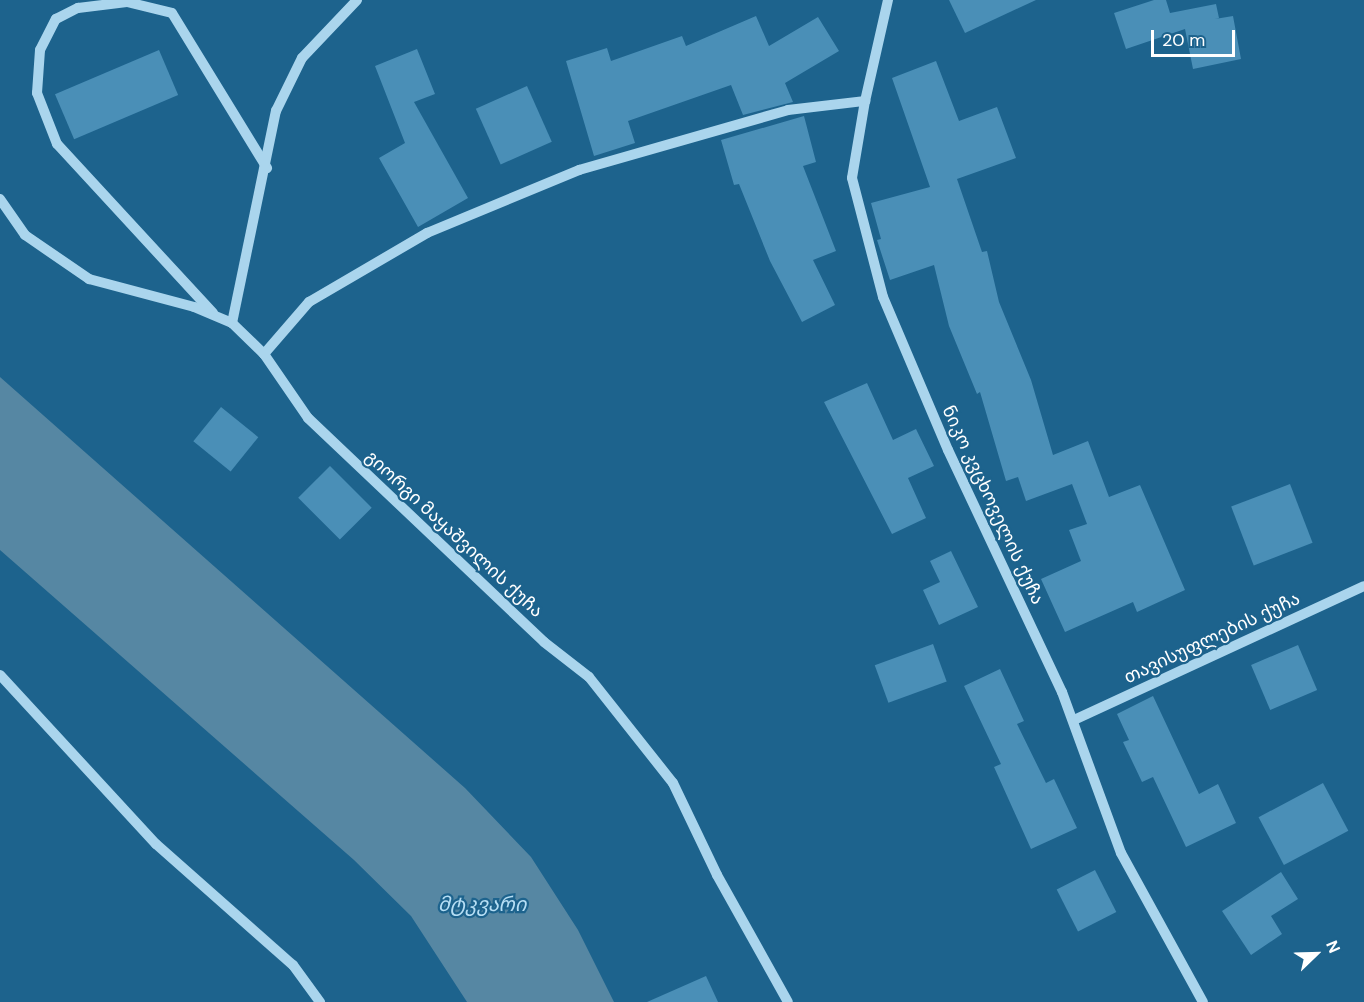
<!DOCTYPE html>
<html>
<head>
<meta charset="utf-8">
<style>
  body { margin:0 }
  #map { position:relative; width:1364px; height:1002px; overflow:hidden; background:#1d638d; font-family:"DM Sans","Noto Sans Georgian",sans-serif }
  div>[style] { position:absolute }
  [style*='--x'] { left:calc(var(--x)*1px); top:calc(var(--y)*1px); width:calc(var(--w)*1px); rotate:calc(var(--a)*1deg) }
  .water>* { inset:0; background:#5687a3 }
  .building>* { inset:0; background:#4a8fb7; transform-origin:0 0 }
  .minor>* { height:10px; margin:-5px; padding:0 5px; transform-origin:5px; border-radius:5px; background:#aad5ed }
  span { translate:-50% -50%; white-space:nowrap; text-align:center; line-height:1.15; -webkit-text-stroke:4.5px #1d638d; paint-order:stroke }
  .street-label { font-size:18px; color:#fff }
  .water-label { font-size:20px; color:#b6def4; font-style:italic }
  .north { position:absolute; left:1286px; top:924px; width:60px; height:60px; -webkit-text-stroke:4px #1d638d; paint-order:stroke; rotate:67deg; font-size:16px; font-weight:700; line-height:24px; text-align:center; color:#fff }
  .north::after { content:''; display:block; margin:auto; width:21px; height:27px; background:#fff; clip-path:polygon(50% 0,100% 100%,50% 72%,0 100%) }
  .scale { position:absolute; left:1151px; top:30px; width:84px; height:27px; box-sizing:border-box; border:3px solid #fff; border-top:0; padding-left:8px; font-size:18px; line-height:21px; white-space:nowrap; color:#fff; -webkit-text-stroke:4px #1d638d; paint-order:stroke }
</style>
</head>
<body>
<div id="map">
  <div class="water">
    <div style="clip-path:polygon(0 377px,465px 788px,531px 857px,578px 930px,614px 1002px,467px 1002px,411px 916px,354px 860px,0 550px)"></div>
  </div>
  <div class="building">
    <div style="clip-path:polygon(949px 0,1036px 0,965px 33px)"></div>
    <div style="clip-path:polygon(1154px 0,1166px 0,1170px 13px,1216px 4px,1219px 18px,1215px 19px,1233px 16px,1241px 59px,1193px 69px,1185px 29px,1126px 49px,1114px 13px)"></div>
    <div style="clip-path:polygon(756px 16px,769px 46px,818px 17px,839px 51px,785px 83px,793px 102px,743px 115px,731px 85px,628px 121px,635px 143px,594px 156px,566px 61px,607px 48px,611px 61px,682px 36px,686px 46px)"></div>
    <div style="clip-path:polygon(417px 49px,435px 94px,414px 102px,468px 198px,418px 227px,379px 158px,405px 143px,375px 66px)"></div>
    <div style="left:159px;top:50px;width:49px;height:113px;rotate:67deg"></div>
    <div style="clip-path:polygon(936px 61px,959px 121px,997px 107px,1016px 158px,957px 179px,982px 252px,987px 251px,999px 302px,1031px 380px,1053px 455px,1088px 441px,1109px 497px,1140px 485px,1185px 590px,1137px 612px,1133px 602px,1065px 632px,1041px 579px,1081px 561px,1069px 530px,1087px 524px,1072px 484px,1026px 501px,1018px 477px,1006px 481px,980px 392px,977px 394px,949px 326px,934px 265px,890px 280px,877px 240px,881px 239px,871px 203px,930px 187px,892px 78px)"></div>
    <div style="left:527px;top:86px;width:61px;height:56px;rotate:66deg"></div>
    <div style="clip-path:polygon(804px 116px,816px 162px,803px 166px,836px 251px,813px 260px,835px 305px,802px 322px,770px 261px,739px 184px,734px 185px,721px 140px)"></div>
    <div style="clip-path:polygon(867px 383px,893px 440px,916px 429px,934px 466px,908px 478px,926px 518px,892px 534px,824px 402px)"></div>
    <div style="left:221px;top:407px;width:48px;height:44px;rotate:39deg"></div>
    <div style="left:330px;top:466px;width:59px;height:45px;rotate:45deg"></div>
    <div style="left:1290px;top:484px;width:63px;height:63px;rotate:69deg"></div>
    <div style="clip-path:polygon(951px 551px,978px 607px,939px 625px,923px 590px,940px 582px,930px 561px)"></div>
    <div style="left:933px;top:644px;width:40px;height:62px;rotate:70deg"></div>
    <div style="left:1298px;top:645px;width:49px;height:51px;rotate:67deg"></div>
    <div style="clip-path:polygon(1000px 669px,1024px 721px,1017px 724px,1046px 783px,1054px 779px,1077px 828px,1031px 849px,994px 767px,1001px 764px,964px 686px)"></div>
    <div style="clip-path:polygon(1153px 696px,1199px 794px,1218px 784px,1236px 823px,1186px 847px,1153px 777px,1142px 782px,1123px 742px,1129px 740px,1117px 714px)"></div>
    <div style="left:1323px;top:783px;width:54px;height:73px;rotate:62deg"></div>
    <div style="left:1095px;top:870px;width:47px;height:43px;rotate:63deg"></div>
    <div style="clip-path:polygon(1281px 872px,1298px 899px,1271px 916px,1282px 934px,1251px 955px,1222px 911px)"></div>
    <div style="clip-path:polygon(706px 976px,718px 1002px,647px 1002px)"></div>
  </div>
  <div class="minor">
    <div style="--x:888;--y:0;--w:104;--a:102.8"></div>
    <div style="--x:865;--y:101;--w:78;--a:99.6"></div>
    <div style="--x:852;--y:178;--w:123;--a:75.4"></div>
    <div style="--x:883;--y:297;--w:166;--a:67"></div>
    <div style="--x:948;--y:450;--w:268;--a:64.8"></div>
    <div style="--x:1062;--y:692;--w:171;--a:69.9"></div>
    <div style="--x:1121;--y:853;--w:170;--a:61.2"></div>
    <div style="--x:0;--y:199;--w:44;--a:55.2"></div>
    <div style="--x:25;--y:235;--w:78;--a:34.5"></div>
    <div style="--x:89;--y:279;--w:109;--a:14.9"></div>
    <div style="--x:194;--y:307;--w:41;--a:22.8"></div>
    <div style="--x:232;--y:323;--w:45;--a:44.1"></div>
    <div style="--x:264;--y:354;--w:78;--a:55.5"></div>
    <div style="--x:308;--y:418;--w:325;--a:43.5"></div>
    <div style="--x:544;--y:642;--w:57;--a:37.9"></div>
    <div style="--x:589;--y:677;--w:135;--a:51.6"></div>
    <div style="--x:673;--y:783;--w:102;--a:64.4"></div>
    <div style="--x:717;--y:875;--w:145;--a:60.8"></div>
    <div style="--x:213;--y:313;--w:230;--a:-132.7"></div>
    <div style="--x:57;--y:144;--w:55;--a:-111.4"></div>
    <div style="--x:37;--y:93;--w:43;--a:-86"></div>
    <div style="--x:40;--y:50;--w:35;--a:-63"></div>
    <div style="--x:56;--y:19;--w:25;--a:-27"></div>
    <div style="--x:78;--y:8;--w:49;--a:-7"></div>
    <div style="--x:127;--y:2;--w:46;--a:13.7"></div>
    <div style="--x:172;--y:13;--w:182;--a:58.5"></div>
    <div style="--x:232;--y:323;--w:217;--a:-78.3"></div>
    <div style="--x:276;--y:111;--w:59;--a:-63.9"></div>
    <div style="--x:302;--y:58;--w:80;--a:-46.5"></div>
    <div style="--x:264;--y:354;--w:69;--a:-49.1"></div>
    <div style="--x:309;--y:302;--w:137;--a:-30.3"></div>
    <div style="--x:427;--y:233;--w:165;--a:-22.5"></div>
    <div style="--x:579;--y:170;--w:217;--a:-16"></div>
    <div style="--x:788;--y:110;--w:78;--a:-6.7"></div>
    <div style="--x:0;--y:675;--w:230;--a:47.3"></div>
    <div style="--x:156;--y:844;--w:183;--a:41.5"></div>
    <div style="--x:293;--y:965;--w:46;--a:53.9"></div>
    <div style="--x:1074;--y:720;--w:319;--a:-24.8"></div>
  </div>
  <div class="street-label">
    <span style="left:993px;top:505px;rotate:65deg">ნიკო კვცხოველის ქუჩა</span>
    <span style="left:454px;top:534px;rotate:43deg">გიორგი მაყაშვილის ქუჩა</span>
    <span style="left:1212px;top:638px;rotate:-25deg">თავისუფლების ქუჩა</span>
  </div>
  <div class="water-label">
    <span style="left:482px;top:904px">მტკვარი</span>
  </div>
  <div class="north">N</div>
  <div class="scale">20 m</div>
</div>
</body>
</html>
